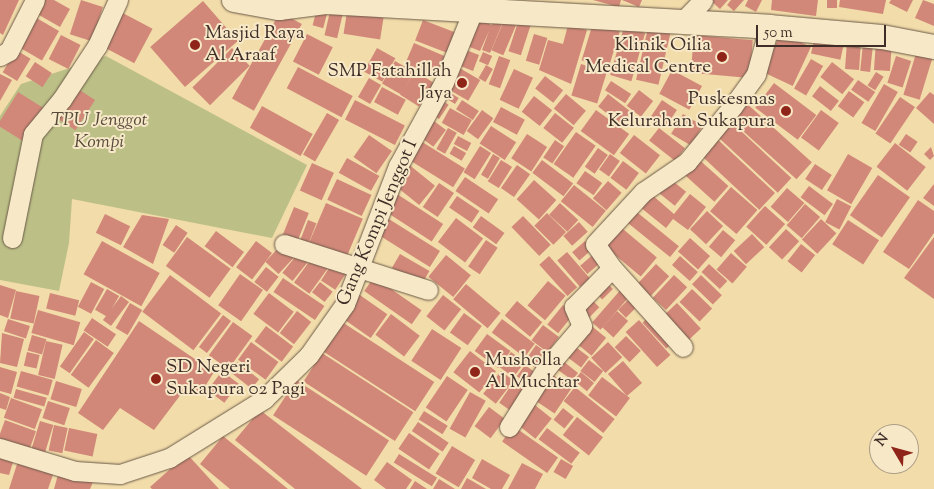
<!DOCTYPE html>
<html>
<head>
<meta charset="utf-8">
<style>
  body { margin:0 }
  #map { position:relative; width:934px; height:489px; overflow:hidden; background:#f2dcaa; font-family:"Sorts Mill Goudy",serif }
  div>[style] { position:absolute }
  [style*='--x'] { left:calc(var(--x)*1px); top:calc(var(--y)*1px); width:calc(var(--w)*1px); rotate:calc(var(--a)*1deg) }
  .green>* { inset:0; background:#bcc087 }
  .building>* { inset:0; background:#d28879; transform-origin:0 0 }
  .roads { filter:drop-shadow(0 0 1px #6b5a48) drop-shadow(0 0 1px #6b5a48) }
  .minor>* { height:19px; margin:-9.5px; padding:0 9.5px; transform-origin:9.5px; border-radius:9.5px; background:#f7e8c8 }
  .tertiary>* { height:24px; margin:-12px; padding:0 12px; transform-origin:12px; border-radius:12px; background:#f7e8c8 }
  .dots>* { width:14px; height:14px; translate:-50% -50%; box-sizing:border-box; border:2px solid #f7e8c8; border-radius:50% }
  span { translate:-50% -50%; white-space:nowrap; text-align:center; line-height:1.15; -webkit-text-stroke:4px #f7e8c8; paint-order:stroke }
  .poi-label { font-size:19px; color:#3e2e27 }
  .left { translate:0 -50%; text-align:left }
  .right { translate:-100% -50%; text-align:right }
  .park-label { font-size:19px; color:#574b3a; font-style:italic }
  .street-label { font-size:19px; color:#3e2e27 }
  .north { position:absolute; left:869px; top:424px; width:50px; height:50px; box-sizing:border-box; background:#f7e8c8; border:1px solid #ad9e88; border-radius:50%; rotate:307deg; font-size:14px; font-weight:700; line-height:20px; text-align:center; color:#3e2e27 }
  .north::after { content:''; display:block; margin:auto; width:18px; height:22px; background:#8f2418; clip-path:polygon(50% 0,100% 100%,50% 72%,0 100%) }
  .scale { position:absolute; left:756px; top:25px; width:130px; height:22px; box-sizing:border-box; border:2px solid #3e2e27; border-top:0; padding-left:6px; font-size:15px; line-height:18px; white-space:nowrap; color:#3e2e27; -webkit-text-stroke:4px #f7e8c8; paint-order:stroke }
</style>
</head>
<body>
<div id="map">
  <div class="green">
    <div style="clip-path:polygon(106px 56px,307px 165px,272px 238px,72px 199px,69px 243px,59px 291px,0 280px,0 116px,21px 84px)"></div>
  </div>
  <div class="building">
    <div style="clip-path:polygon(0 0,19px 0,3px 35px,0 33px)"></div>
    <div style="clip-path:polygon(39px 0,54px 0,70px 9px,60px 27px,32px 11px)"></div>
    <div style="left:81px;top:0;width:23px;height:36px;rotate:18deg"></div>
    <div style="clip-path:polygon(593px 0,621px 0,619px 7px)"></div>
    <div style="clip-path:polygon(622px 0,642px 0,639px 7px)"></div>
    <div style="clip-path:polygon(710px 0,728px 0,720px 9px)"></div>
    <div style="clip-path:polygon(731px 0,744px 0,734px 11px,727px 5px)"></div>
    <div style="clip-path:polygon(748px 0,762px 0,756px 12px,745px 6px)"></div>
    <div style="clip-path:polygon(772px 0,818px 0,816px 16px,771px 10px)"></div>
    <div style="left:827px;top:0;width:10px;height:8px"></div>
    <div style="clip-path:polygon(840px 0,886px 0,883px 14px,839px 7px)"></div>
    <div style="clip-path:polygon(891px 0,913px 0,907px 12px,889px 3px)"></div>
    <div style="clip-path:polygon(923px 0,934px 4px,934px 26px,915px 18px)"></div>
    <div style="left:203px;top:1px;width:53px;height:70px;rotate:49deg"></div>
    <div style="left:318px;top:5px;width:11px;height:21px;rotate:15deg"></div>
    <div style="left:331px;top:7px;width:13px;height:29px;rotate:13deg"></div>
    <div style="left:119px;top:11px;width:38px;height:39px;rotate:28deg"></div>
    <div style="left:280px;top:12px;width:25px;height:99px;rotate:29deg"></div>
    <div style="left:347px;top:12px;width:37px;height:22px;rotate:9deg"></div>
    <div style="left:33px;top:16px;width:30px;height:34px;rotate:30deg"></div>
    <div style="left:505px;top:18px;width:13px;height:35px;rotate:23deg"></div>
    <div style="clip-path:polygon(494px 19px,503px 22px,490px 53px,482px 50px,489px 31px,480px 51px,467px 46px,478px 20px,492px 25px)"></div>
    <div style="left:519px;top:19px;width:13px;height:34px;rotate:18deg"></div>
    <div style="left:423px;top:20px;width:34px;height:22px;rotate:21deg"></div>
    <div style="left:593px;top:23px;width:28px;height:39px;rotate:17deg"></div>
    <div style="clip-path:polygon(568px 25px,587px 30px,571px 84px,539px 70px,548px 40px,563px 44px)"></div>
    <div style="left:624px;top:27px;width:22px;height:50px;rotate:16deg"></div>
    <div style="left:648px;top:28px;width:23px;height:53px;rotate:13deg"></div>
    <div style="left:781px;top:33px;width:33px;height:43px;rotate:25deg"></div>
    <div style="left:307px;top:34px;width:29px;height:31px;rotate:27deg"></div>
    <div style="left:534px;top:34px;width:14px;height:28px;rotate:17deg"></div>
    <div style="left:61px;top:35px;width:22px;height:27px;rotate:27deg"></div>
    <div style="left:694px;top:35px;width:59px;height:38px;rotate:5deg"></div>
    <div style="left:815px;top:35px;width:30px;height:19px;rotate:12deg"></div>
    <div style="left:847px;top:41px;width:14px;height:28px;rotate:4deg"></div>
    <div style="left:876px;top:41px;width:16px;height:29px;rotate:4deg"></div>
    <div style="left:414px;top:43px;width:33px;height:23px;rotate:23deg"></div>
    <div style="left:863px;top:44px;width:10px;height:27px;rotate:6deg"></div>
    <div style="left:918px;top:47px;width:17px;height:50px;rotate:17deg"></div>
    <div style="left:232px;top:48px;width:25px;height:56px;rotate:45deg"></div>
    <div style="left:377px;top:48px;width:21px;height:27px;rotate:29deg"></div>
    <div style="left:16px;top:50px;width:17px;height:26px;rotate:31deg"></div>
    <div style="left:466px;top:50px;width:14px;height:17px;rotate:21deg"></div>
    <div style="left:483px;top:52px;width:10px;height:10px;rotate:24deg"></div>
    <div style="left:499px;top:56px;width:12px;height:30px;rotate:20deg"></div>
    <div style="left:896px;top:56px;width:16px;height:28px;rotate:18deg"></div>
    <div style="left:811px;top:59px;width:14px;height:34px;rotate:30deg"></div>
    <div style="left:395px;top:61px;width:22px;height:26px;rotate:30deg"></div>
    <div style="left:35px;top:62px;width:20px;height:17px;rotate:33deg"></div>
    <div style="left:832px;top:62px;width:28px;height:19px;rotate:38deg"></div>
    <div style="left:581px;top:64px;width:27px;height:33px;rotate:17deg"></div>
    <div style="left:486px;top:65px;width:8px;height:15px;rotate:30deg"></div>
    <div style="left:456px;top:66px;width:28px;height:24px;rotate:30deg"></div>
    <div style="left:298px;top:67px;width:62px;height:24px;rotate:28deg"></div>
    <div style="left:514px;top:69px;width:21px;height:34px;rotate:25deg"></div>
    <div style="left:672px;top:70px;width:34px;height:27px;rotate:28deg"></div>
    <div style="left:415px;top:71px;width:22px;height:28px;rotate:32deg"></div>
    <div style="left:876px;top:72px;width:9px;height:16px;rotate:32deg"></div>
    <div style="clip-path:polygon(0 74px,12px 80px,0 101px)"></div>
    <div style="left:545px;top:76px;width:23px;height:16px;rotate:38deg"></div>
    <div style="left:369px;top:78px;width:14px;height:22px;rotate:30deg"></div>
    <div style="left:858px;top:80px;width:21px;height:12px;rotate:35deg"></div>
    <div style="left:611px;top:81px;width:24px;height:11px;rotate:33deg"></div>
    <div style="left:774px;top:83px;width:53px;height:31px;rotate:37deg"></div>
    <div style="left:884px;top:84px;width:16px;height:45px;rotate:30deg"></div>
    <div style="left:820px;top:86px;width:24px;height:13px;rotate:38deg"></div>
    <div style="left:75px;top:87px;width:24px;height:36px;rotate:33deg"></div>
    <div style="left:382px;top:87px;width:27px;height:17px;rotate:28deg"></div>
    <div style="left:446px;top:90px;width:15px;height:7px;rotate:32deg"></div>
    <div style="left:639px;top:90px;width:18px;height:20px;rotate:38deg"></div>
    <div style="left:849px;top:91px;width:19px;height:19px;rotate:36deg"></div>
    <div style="left:18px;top:92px;width:31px;height:39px;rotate:32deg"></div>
    <div style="clip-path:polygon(930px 92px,934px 95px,934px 124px,916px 108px)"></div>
    <div style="left:566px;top:94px;width:26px;height:19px;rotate:40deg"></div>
    <div style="left:608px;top:94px;width:29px;height:16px;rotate:38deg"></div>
    <div style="left:534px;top:96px;width:23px;height:20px;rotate:38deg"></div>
    <div style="left:437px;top:97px;width:14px;height:17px;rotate:34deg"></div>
    <div style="left:900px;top:97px;width:18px;height:44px;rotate:34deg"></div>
    <div style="left:355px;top:100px;width:56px;height:22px;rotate:27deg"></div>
    <div style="left:462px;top:100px;width:20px;height:11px;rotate:33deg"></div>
    <div style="left:662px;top:100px;width:18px;height:22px;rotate:34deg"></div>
    <div style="left:745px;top:102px;width:90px;height:23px;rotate:42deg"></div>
    <div style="left:262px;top:106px;width:58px;height:25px;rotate:29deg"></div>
    <div style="left:501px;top:107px;width:27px;height:17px;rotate:28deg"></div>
    <div style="left:450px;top:108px;width:25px;height:17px;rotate:29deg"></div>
    <div style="left:482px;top:110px;width:14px;height:26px;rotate:36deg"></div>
    <div style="left:596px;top:110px;width:41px;height:26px;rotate:36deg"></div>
    <div style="left:821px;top:110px;width:22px;height:34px;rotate:36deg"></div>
    <div style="left:327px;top:113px;width:14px;height:48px;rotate:30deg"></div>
    <div style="left:555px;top:113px;width:24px;height:19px;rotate:38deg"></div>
    <div style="left:683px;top:114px;width:23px;height:23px;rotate:31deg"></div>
    <div style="left:430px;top:118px;width:20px;height:21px;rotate:37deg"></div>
    <div style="left:727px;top:118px;width:88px;height:20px;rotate:43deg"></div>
    <div style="left:491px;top:126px;width:30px;height:21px;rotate:33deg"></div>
    <div style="left:448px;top:128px;width:10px;height:24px;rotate:29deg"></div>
    <div style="left:659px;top:128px;width:33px;height:16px;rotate:38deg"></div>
    <div style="left:576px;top:132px;width:24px;height:39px;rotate:35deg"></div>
    <div style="left:527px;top:134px;width:24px;height:29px;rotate:33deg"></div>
    <div style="left:906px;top:134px;width:14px;height:13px;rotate:34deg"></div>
    <div style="left:369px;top:135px;width:28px;height:27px;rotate:35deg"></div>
    <div style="left:634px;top:135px;width:33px;height:23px;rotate:38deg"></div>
    <div style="left:458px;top:136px;width:15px;height:9px;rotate:28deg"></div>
    <div style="left:715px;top:137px;width:82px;height:23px;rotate:43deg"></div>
    <div style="left:419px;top:140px;width:54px;height:22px;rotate:32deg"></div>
    <div style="left:555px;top:140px;width:11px;height:21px;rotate:34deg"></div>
    <div style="left:895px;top:143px;width:39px;height:30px;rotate:38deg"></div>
    <div style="left:454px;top:146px;width:14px;height:9px;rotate:30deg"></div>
    <div style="left:480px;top:146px;width:13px;height:31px;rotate:32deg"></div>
    <div style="clip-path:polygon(931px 147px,934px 156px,930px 160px,924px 154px)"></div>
    <div style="left:598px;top:148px;width:12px;height:23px;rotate:35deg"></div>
    <div style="left:493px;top:154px;width:8px;height:24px;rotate:30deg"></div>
    <div style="left:610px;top:154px;width:12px;height:19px;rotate:35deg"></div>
    <div style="left:848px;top:154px;width:28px;height:42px;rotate:30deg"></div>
    <div style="left:695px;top:156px;width:45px;height:21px;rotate:42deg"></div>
    <div style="left:347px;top:158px;width:37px;height:17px;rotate:29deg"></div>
    <div style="left:501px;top:160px;width:13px;height:25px;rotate:32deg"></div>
    <div style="left:542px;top:160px;width:39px;height:16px;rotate:37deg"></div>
    <div style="left:623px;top:161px;width:20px;height:21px;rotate:37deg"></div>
    <div style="left:312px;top:163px;width:24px;height:30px;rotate:24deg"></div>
    <div style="left:407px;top:163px;width:36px;height:25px;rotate:39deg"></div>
    <div style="left:815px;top:164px;width:20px;height:18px;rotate:33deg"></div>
    <div style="left:517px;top:165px;width:16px;height:28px;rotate:35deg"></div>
    <div style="left:585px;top:171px;width:21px;height:15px;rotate:35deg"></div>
    <div style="left:878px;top:175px;width:39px;height:49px;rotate:35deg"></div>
    <div style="left:465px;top:177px;width:40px;height:17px;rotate:34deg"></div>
    <div style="left:669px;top:178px;width:22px;height:18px;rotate:39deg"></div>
    <div style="left:337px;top:179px;width:38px;height:23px;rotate:25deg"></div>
    <div style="left:534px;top:180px;width:30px;height:26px;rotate:42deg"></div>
    <div style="left:608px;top:181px;width:18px;height:23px;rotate:41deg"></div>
    <div style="left:439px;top:183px;width:18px;height:29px;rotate:34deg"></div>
    <div style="clip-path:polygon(934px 184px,934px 206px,923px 198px)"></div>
    <div style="left:574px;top:185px;width:41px;height:21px;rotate:39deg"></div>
    <div style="left:809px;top:186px;width:30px;height:14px;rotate:37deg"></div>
    <div style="left:731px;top:187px;width:35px;height:32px;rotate:41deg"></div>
    <div style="left:787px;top:188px;width:23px;height:25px;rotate:41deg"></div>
    <div style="left:397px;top:194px;width:55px;height:21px;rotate:33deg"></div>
    <div style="clip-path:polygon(651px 194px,674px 214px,690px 194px,706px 207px,688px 230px,673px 219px,666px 228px,640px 207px)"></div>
    <div style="left:457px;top:196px;width:27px;height:14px;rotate:34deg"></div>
    <div style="left:837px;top:199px;width:16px;height:26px;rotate:27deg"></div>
    <div style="clip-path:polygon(918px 200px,934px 211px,934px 233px,909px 269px,883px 252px)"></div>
    <div style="left:326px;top:203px;width:40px;height:43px;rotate:23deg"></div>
    <div style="left:560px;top:203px;width:25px;height:16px;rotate:43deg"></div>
    <div style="left:805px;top:204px;width:20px;height:28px;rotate:41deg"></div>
    <div style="left:765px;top:206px;width:27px;height:28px;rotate:42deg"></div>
    <div style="left:294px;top:207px;width:16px;height:30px;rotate:22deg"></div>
    <div style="left:633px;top:209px;width:59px;height:14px;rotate:39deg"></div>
    <div style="left:707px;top:211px;width:22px;height:25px;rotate:43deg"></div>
    <div style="left:547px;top:213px;width:27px;height:18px;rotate:45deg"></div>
    <div style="left:105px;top:214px;width:28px;height:21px;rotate:26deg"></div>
    <div style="clip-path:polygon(142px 215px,169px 219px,153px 264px,123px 247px)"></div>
    <div style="left:384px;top:216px;width:66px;height:19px;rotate:32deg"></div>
    <div style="left:481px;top:216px;width:29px;height:14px;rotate:36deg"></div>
    <div style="left:523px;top:216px;width:40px;height:16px;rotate:46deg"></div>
    <div style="left:456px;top:218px;width:34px;height:30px;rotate:37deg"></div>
    <div style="left:821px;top:219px;width:21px;height:28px;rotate:43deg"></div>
    <div style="left:308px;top:220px;width:9px;height:26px;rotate:21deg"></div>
    <div style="left:848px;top:220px;width:37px;height:29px;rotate:33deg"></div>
    <div style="left:579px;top:222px;width:13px;height:21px;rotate:48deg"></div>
    <div style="left:617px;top:224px;width:52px;height:25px;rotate:40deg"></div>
    <div style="left:176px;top:225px;width:14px;height:24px;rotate:34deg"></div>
    <div style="left:786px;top:229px;width:18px;height:25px;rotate:43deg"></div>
    <div style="left:723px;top:230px;width:16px;height:22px;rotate:40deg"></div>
    <div style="left:216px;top:231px;width:35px;height:19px;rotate:37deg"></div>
    <div style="left:752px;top:234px;width:18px;height:25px;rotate:47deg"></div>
    <div style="left:187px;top:237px;width:54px;height:36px;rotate:36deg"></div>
    <div style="clip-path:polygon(934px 237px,934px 299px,904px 278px)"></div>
    <div style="left:690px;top:238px;width:27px;height:18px;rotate:42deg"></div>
    <div style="left:486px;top:240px;width:14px;height:32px;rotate:34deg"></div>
    <div style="left:102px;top:241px;width:66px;height:38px;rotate:29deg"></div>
    <div style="left:256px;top:241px;width:20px;height:33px;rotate:37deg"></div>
    <div style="left:585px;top:241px;width:11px;height:17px;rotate:49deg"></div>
    <div style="left:801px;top:244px;width:18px;height:22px;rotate:38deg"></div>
    <div style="left:281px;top:245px;width:18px;height:23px;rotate:43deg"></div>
    <div style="left:300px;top:251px;width:13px;height:28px;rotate:39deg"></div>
    <div style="left:567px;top:252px;width:35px;height:13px;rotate:49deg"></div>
    <div style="left:596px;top:252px;width:11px;height:21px;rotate:49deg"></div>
    <div style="left:731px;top:253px;width:21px;height:22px;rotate:41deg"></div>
    <div style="left:400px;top:254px;width:34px;height:16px;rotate:30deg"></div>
    <div style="left:314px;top:255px;width:19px;height:34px;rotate:36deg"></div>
    <div style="left:446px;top:255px;width:32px;height:28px;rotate:39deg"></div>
    <div style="left:549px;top:256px;width:42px;height:13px;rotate:48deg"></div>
    <div style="left:680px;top:256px;width:24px;height:12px;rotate:42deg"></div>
    <div style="left:333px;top:262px;width:17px;height:22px;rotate:33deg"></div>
    <div style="left:656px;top:264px;width:18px;height:27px;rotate:43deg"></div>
    <div style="left:709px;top:264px;width:25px;height:11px;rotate:43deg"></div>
    <div style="left:266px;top:267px;width:16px;height:19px;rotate:38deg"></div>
    <div style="left:240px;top:274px;width:28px;height:38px;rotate:35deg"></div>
    <div style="left:170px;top:275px;width:64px;height:46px;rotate:37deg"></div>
    <div style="left:674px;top:275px;width:18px;height:31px;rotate:43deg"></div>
    <div style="left:701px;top:275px;width:29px;height:13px;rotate:44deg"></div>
    <div style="left:374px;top:277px;width:58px;height:17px;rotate:35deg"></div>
    <div style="left:283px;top:278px;width:50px;height:17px;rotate:34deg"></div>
    <div style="left:603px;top:279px;width:14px;height:15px;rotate:45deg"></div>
    <div style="left:548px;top:281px;width:23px;height:32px;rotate:40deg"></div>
    <div style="left:91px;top:282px;width:15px;height:28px;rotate:28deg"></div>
    <div style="left:320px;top:282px;width:16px;height:13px;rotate:38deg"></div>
    <div style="left:466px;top:284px;width:45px;height:20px;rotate:40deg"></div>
    <div style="clip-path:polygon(0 285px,16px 290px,8px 318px,0 315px)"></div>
    <div style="left:623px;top:287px;width:11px;height:47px;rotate:41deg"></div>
    <div style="left:107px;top:289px;width:14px;height:24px;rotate:30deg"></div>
    <div style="left:692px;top:289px;width:28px;height:18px;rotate:44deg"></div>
    <div style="left:16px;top:291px;width:24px;height:28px;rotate:12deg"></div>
    <div style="left:50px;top:293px;width:30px;height:16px;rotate:14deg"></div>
    <div style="left:269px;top:293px;width:31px;height:26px;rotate:37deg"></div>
    <div style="left:357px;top:293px;width:37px;height:29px;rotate:35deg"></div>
    <div style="left:443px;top:295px;width:23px;height:27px;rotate:38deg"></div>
    <div style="left:633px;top:295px;width:11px;height:21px;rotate:45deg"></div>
    <div style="left:121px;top:296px;width:10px;height:30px;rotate:37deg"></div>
    <div style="left:588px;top:296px;width:16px;height:16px;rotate:45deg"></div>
    <div style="left:517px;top:301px;width:33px;height:19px;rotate:40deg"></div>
    <div style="left:130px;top:303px;width:14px;height:29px;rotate:30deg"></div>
    <div style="left:677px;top:303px;width:35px;height:16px;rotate:47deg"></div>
    <div style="left:563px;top:305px;width:14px;height:25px;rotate:39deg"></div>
    <div style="left:38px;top:310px;width:44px;height:24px;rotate:16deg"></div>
    <div style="left:297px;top:311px;width:18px;height:28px;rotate:38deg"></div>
    <div style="left:617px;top:311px;width:15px;height:22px;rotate:42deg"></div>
    <div style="left:464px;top:313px;width:22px;height:24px;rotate:36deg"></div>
    <div style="left:391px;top:314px;width:36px;height:26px;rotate:37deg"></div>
    <div style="left:652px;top:314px;width:35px;height:13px;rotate:47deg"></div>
    <div style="left:223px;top:315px;width:10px;height:40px;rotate:37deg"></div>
    <div style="left:92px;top:318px;width:29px;height:15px;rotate:34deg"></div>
    <div style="left:8px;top:319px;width:23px;height:13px;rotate:18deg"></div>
    <div style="left:502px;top:319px;width:41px;height:17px;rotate:37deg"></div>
    <div style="left:639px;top:320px;width:47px;height:18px;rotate:48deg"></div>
    <div style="clip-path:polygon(139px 321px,214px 372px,201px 393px,188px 385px,154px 430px,120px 408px,103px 430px,78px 413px)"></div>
    <div style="left:233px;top:322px;width:24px;height:41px;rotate:36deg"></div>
    <div style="left:342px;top:322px;width:110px;height:35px;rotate:33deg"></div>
    <div style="left:589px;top:324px;width:22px;height:23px;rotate:39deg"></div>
    <div style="left:543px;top:325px;width:20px;height:19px;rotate:37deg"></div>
    <div style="left:266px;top:326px;width:34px;height:19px;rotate:37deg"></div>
    <div style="left:432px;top:329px;width:35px;height:38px;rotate:33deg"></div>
    <div style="left:84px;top:332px;width:12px;height:42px;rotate:35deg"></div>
    <div style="clip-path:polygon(2px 333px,24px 339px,17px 367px,0 363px)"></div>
    <div style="left:487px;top:334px;width:29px;height:21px;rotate:36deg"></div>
    <div style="left:32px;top:335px;width:15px;height:16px;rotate:16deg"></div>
    <div style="left:626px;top:336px;width:21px;height:16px;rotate:45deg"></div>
    <div style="left:96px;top:340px;width:22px;height:43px;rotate:36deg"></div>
    <div style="left:46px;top:341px;width:17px;height:35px;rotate:13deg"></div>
    <div style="left:251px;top:342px;width:34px;height:22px;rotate:36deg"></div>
    <div style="left:569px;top:342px;width:25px;height:13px;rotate:37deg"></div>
    <div style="left:608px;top:342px;width:21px;height:23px;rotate:47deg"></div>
    <div style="left:536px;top:345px;width:16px;height:19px;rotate:35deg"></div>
    <div style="left:470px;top:351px;width:33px;height:27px;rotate:38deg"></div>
    <div style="left:27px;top:352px;width:13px;height:14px;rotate:13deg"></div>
    <div style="left:511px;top:352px;width:17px;height:19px;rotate:36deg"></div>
    <div style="left:322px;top:353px;width:109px;height:34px;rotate:33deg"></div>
    <div style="clip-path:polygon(558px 357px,578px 373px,572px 380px,551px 365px)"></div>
    <div style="left:589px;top:360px;width:18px;height:14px;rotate:38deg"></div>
    <div style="left:623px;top:361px;width:29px;height:20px;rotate:49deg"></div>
    <div style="left:237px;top:362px;width:28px;height:12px;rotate:38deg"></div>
    <div style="left:525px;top:365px;width:14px;height:14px;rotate:36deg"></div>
    <div style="clip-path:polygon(0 367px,17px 372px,11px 394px,0 391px)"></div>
    <div style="left:21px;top:371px;width:33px;height:16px;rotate:16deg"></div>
    <div style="left:222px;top:371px;width:21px;height:24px;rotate:37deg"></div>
    <div style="left:501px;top:371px;width:16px;height:29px;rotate:38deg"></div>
    <div style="left:547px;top:371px;width:30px;height:31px;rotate:34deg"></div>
    <div style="left:581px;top:372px;width:17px;height:11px;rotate:40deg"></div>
    <div style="left:447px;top:376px;width:25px;height:38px;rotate:34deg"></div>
    <div style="left:602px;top:377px;width:35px;height:23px;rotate:37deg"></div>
    <div style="left:516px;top:378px;width:14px;height:30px;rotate:34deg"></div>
    <div style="left:296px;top:380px;width:111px;height:42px;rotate:33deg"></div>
    <div style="left:56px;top:381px;width:27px;height:19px;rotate:17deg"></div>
    <div style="left:575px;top:387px;width:51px;height:18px;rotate:39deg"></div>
    <div style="left:16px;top:389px;width:32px;height:9px;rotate:16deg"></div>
    <div style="left:470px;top:392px;width:18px;height:42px;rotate:29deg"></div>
    <div style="clip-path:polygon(0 393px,10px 397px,6px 410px,0 408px)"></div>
    <div style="left:11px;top:398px;width:33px;height:21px;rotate:20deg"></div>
    <div style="left:48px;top:401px;width:23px;height:18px;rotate:18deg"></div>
    <div style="left:530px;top:401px;width:28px;height:26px;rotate:39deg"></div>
    <div style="left:489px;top:407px;width:20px;height:24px;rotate:37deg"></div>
    <div style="left:563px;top:408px;width:14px;height:15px;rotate:39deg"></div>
    <div style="clip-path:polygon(260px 410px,362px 489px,295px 489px,235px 440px)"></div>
    <div style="left:424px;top:411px;width:28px;height:10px;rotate:32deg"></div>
    <div style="left:577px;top:417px;width:33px;height:23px;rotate:38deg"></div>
    <div style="left:5px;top:420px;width:33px;height:19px;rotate:20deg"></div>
    <div style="left:40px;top:421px;width:14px;height:31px;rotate:17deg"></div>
    <div style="left:418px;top:422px;width:37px;height:11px;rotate:34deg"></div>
    <div style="left:54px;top:425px;width:14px;height:26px;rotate:12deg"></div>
    <div style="left:513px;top:426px;width:55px;height:19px;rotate:35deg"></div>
    <div style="left:69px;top:428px;width:29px;height:23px;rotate:12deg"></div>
    <div style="left:547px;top:428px;width:41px;height:14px;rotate:37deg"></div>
    <div style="left:409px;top:433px;width:37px;height:19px;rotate:34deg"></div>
    <div style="clip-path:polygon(223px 436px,288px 489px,230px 489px,200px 464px)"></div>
    <div style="left:452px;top:446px;width:27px;height:32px;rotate:31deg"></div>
    <div style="clip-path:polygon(0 451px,15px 456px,9px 475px,0 473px)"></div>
    <div style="clip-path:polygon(187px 454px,219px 489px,152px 489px,150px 487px)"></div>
    <div style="left:399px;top:454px;width:45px;height:10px;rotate:32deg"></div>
    <div style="clip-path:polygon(19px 458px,55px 469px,48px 489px,9px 489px)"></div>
    <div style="clip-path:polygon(482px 459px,510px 475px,502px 489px,491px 489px,472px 478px)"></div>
    <div style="left:561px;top:459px;width:14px;height:15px;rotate:30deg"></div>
    <div style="clip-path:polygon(387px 462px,412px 480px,406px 489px,386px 489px,374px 480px)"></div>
    <div style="clip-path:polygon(522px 463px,543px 474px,535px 489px,508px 489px)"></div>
    <div style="clip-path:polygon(59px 471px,93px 482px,90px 489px,54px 489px)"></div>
    <div style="clip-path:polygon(467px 478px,486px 489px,461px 489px)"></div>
    <div style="clip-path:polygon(439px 479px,455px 489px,433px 489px)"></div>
    <div style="clip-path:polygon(415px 481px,427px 489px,410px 489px)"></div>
  </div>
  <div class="roads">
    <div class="minor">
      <div style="--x:682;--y:22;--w:30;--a:-46"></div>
      <div style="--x:0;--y:56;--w:10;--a:-29"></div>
      <div style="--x:9;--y:51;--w:57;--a:-63"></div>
      <div style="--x:12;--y:238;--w:106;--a:-78.6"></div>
      <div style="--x:33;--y:134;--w:45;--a:-50.4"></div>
      <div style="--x:62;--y:99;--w:64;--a:-56.6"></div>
      <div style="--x:97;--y:46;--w:51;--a:-65.5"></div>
      <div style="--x:284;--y:244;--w:151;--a:17.7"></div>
      <div style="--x:612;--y:268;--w:106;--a:48.1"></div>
      <div style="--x:509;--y:427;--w:71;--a:-57.7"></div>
      <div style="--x:547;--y:367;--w:54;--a:-49.5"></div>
      <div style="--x:582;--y:326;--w:21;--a:-113"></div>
      <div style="--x:574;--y:307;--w:54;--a:-45.7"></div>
      <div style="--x:612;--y:268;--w:29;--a:-125"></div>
      <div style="--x:595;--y:244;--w:71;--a:-47.3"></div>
      <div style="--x:643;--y:192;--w:53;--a:-34.3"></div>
      <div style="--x:687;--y:162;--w:72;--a:-50.6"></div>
      <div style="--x:733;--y:106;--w:39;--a:-54"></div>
      <div style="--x:756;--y:74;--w:49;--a:-74.5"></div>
      <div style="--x:0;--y:448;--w:78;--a:17"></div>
      <div style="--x:75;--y:471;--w:45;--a:3.8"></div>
      <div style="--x:120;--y:474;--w:52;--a:-18.1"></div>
      <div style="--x:169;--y:458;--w:112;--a:-31.8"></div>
      <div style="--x:264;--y:399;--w:63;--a:-44.4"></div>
      <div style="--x:309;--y:355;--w:62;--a:-54.8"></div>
      <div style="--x:345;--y:304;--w:148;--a:-69"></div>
      <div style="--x:398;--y:166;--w:96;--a:-61.3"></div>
      <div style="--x:444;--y:82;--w:74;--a:-67.9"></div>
    </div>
    <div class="tertiary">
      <div style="--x:234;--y:0;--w:46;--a:10.1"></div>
      <div style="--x:279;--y:8;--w:47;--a:-7.3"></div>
      <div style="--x:326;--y:2;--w:444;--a:3.2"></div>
      <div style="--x:769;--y:27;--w:113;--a:5.1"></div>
      <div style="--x:882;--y:37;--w:53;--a:10.9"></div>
    </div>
  </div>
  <div class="dots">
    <div style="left:195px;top:45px;background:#8f2418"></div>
    <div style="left:722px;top:57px;background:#8f2418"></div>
    <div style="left:462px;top:83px;background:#8f2418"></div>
    <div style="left:786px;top:111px;background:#8f2418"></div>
    <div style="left:475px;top:372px;background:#8f2418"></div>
    <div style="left:156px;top:379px;background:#8f2418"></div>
  </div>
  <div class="poi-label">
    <span class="left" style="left:205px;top:45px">Masjid Raya<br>Al Araaf</span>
    <span class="right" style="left:711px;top:57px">Klinik Oilia<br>Medical Centre</span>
    <span class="right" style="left:452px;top:83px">SMP Fatahillah<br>Jaya</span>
    <span class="right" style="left:775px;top:111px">Puskesmas<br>Kelurahan Sukapura</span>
    <span class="left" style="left:485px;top:372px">Musholla<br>Al Muchtar</span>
    <span class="left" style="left:166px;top:379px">SD Negeri<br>Sukapura 02 Pagi</span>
  </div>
  <div class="park-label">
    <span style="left:99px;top:132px">TPU Jenggot<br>Kompi</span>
  </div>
  <div class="street-label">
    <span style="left:378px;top:223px;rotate:-67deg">Gang Kompi Jenggot I</span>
  </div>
  <div class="north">N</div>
  <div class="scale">50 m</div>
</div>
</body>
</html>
